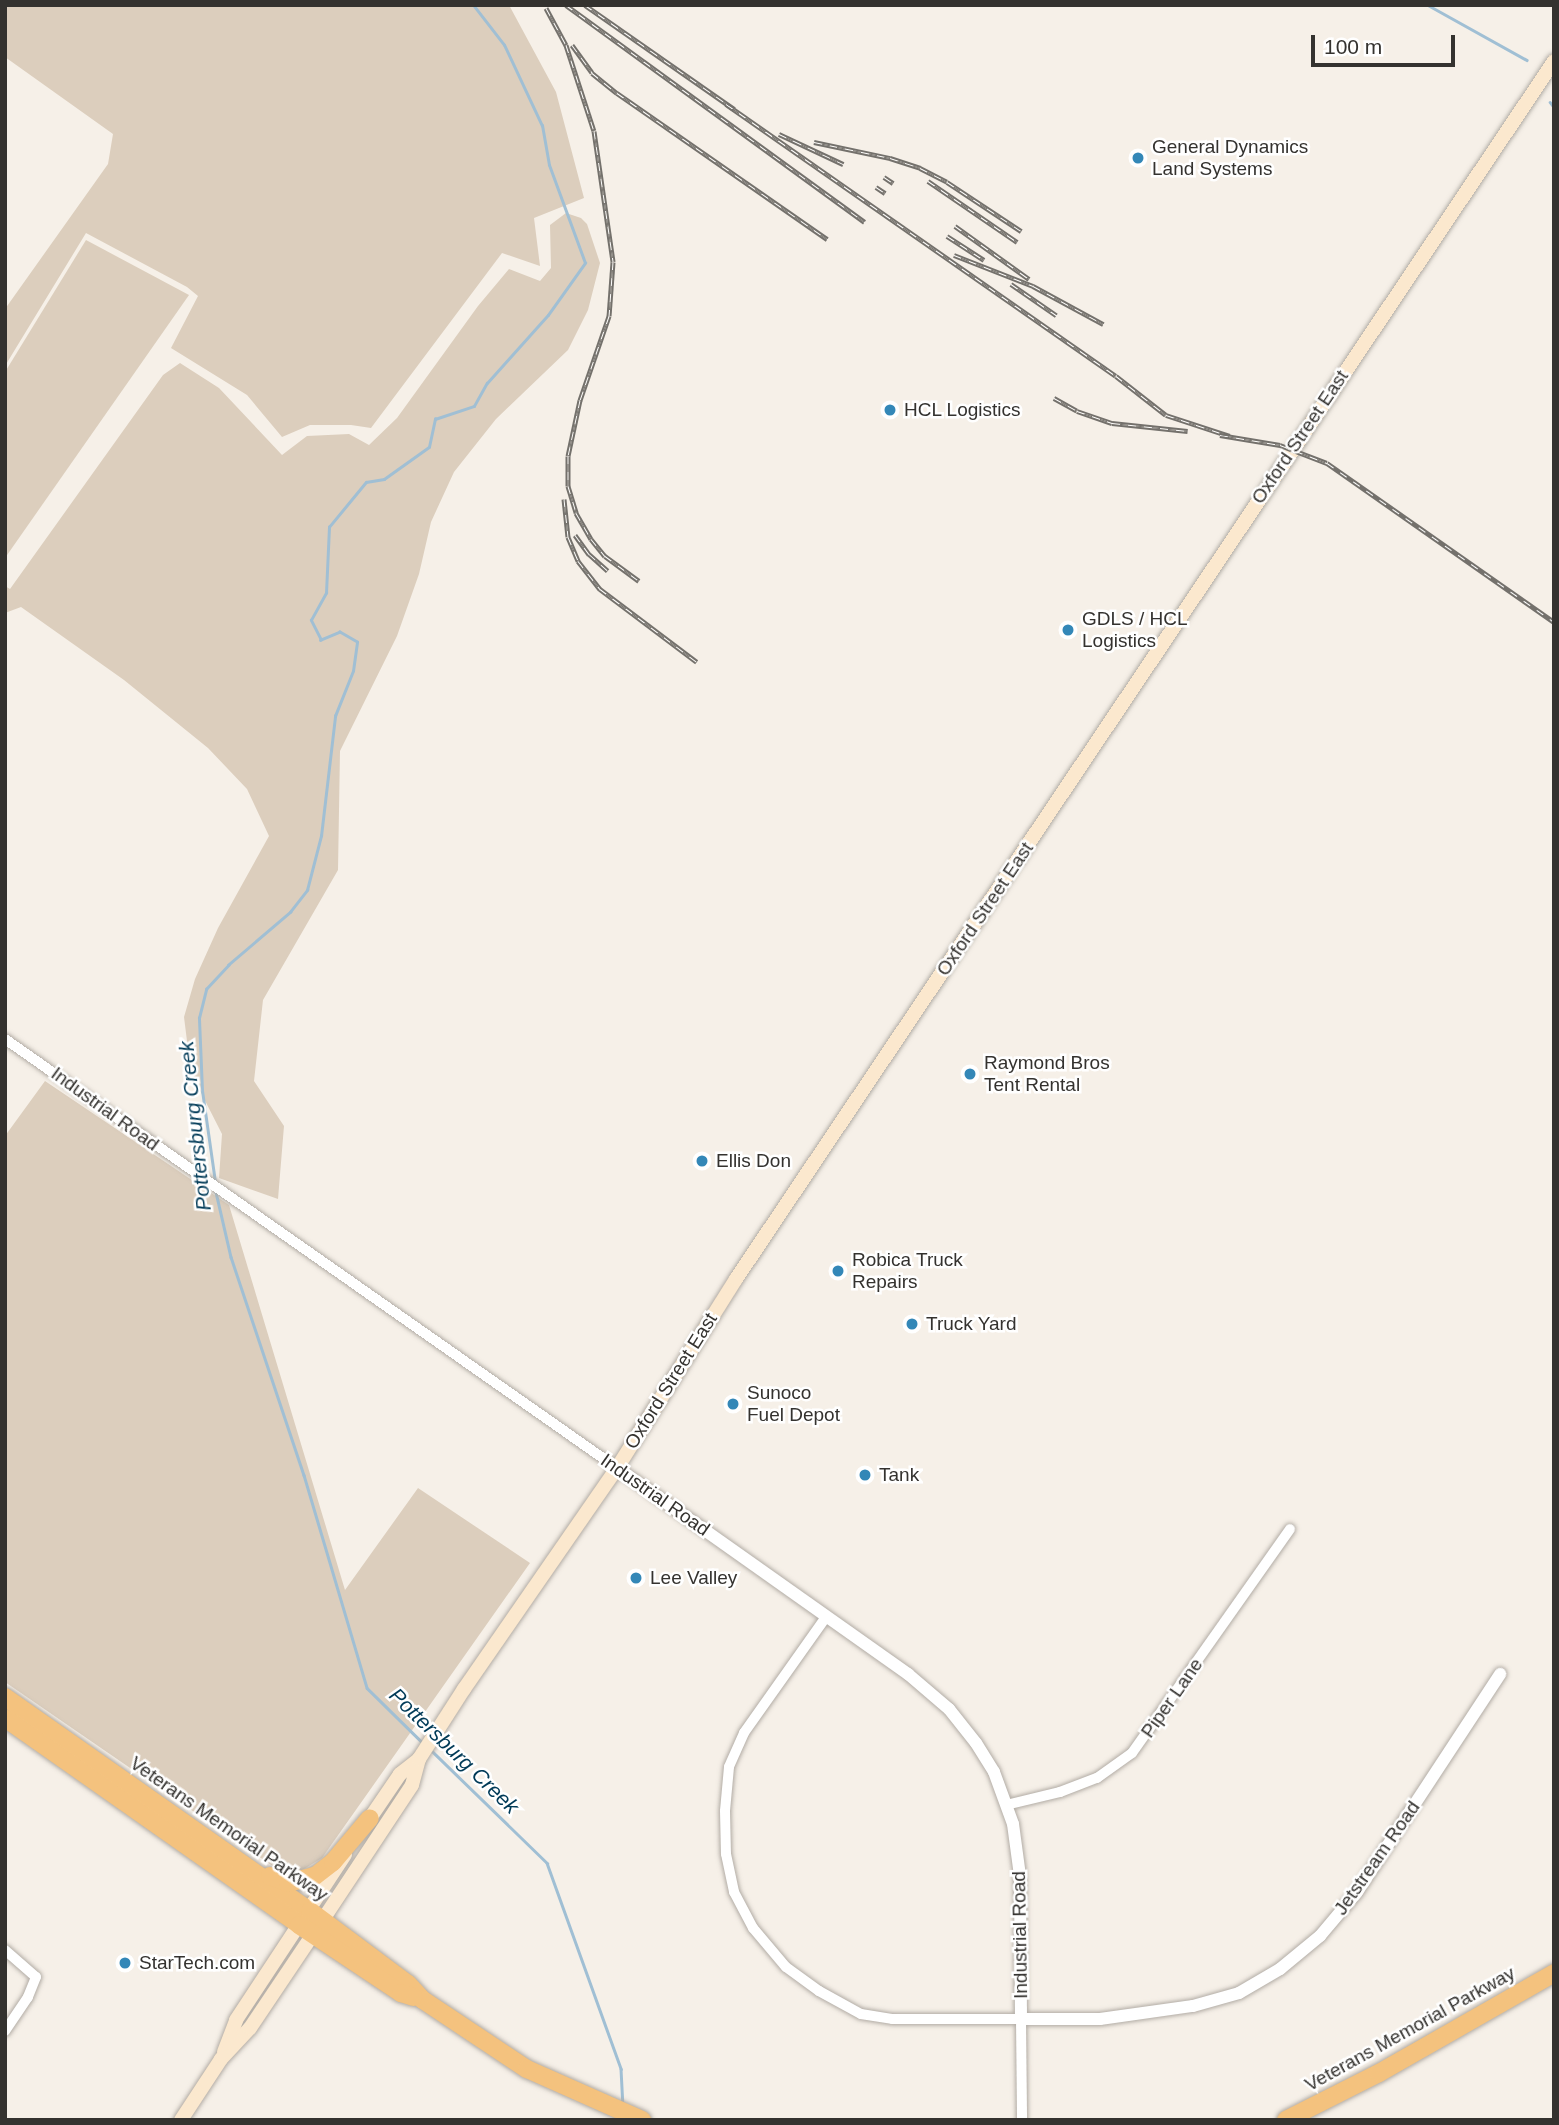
<!DOCTYPE html>
<html>
<head>
<meta charset="utf-8">
<style>
  body { margin:0 }
  #map { position:relative; width:1559px; height:2125px; overflow:hidden; background:#f6f0e8; font-family:Arial,sans-serif }
  div>[style] { position:absolute }
  [style*='--x'] { left:calc(var(--x)*1px); top:calc(var(--y)*1px); width:calc(var(--w)*1px); rotate:calc(var(--a)*1deg) }
  .green>* { inset:0; background:#dccebd }
  .stream>* { height:2.5px; margin:-1.25px; padding:0 1.25px; transform-origin:1.25px; border-radius:1.25px; background:#a0bfd4 }
  .roads { filter:drop-shadow(0 0 2px #b2aca5) drop-shadow(0 0 2px #b2aca5) }
  .minor>* { height:10px; margin:-5px; padding:0 5px; transform-origin:5px; border-radius:5px; background:#fff }
  .tertiary>* { height:12px; margin:-6px; padding:0 6px; transform-origin:6px; border-radius:6px; background:#fff }
  .secondary>* { height:14px; margin:-7px; padding:0 7px; transform-origin:7px; border-radius:7px; background:#fbe8ce }
  .trunk>* { height:18px; margin:-9px; padding:0 9px; transform-origin:9px; border-radius:9px; background:#f4c27e }
  .rail>* { height:5px; margin-top:-2.5px; transform-origin:0; background:repeating-linear-gradient(90deg,#fff 0 8px,#74716c 0 16px); box-sizing:border-box; border-block:2px solid #74716c }
  .dots>* { width:19px; height:19px; translate:-50% -50%; box-sizing:border-box; border:4px solid #fff; border-radius:50% }
  span { translate:-50% -50%; white-space:nowrap; text-align:center; line-height:1.15; -webkit-text-stroke:5px #fff; paint-order:stroke }
  .poi-label { font-size:19px; color:#34322f }
  .left { translate:0 -50%; text-align:left }
  .street-label { font-size:19px; color:#34322f }
  .water-label { font-size:21px; color:#003a57; font-style:italic }
  .frame { position:absolute; inset:0; border:7px solid #34322f; pointer-events:none }
  .scale { position:absolute; left:1311px; top:35px; width:144px; height:32px; box-sizing:border-box; border:4px solid #34322f; border-top:0; padding-left:9px; font-size:21px; line-height:24px; white-space:nowrap; color:#34322f; -webkit-text-stroke:5px #fff; paint-order:stroke }
</style>
</head>
<body>
<div id="map">
  <div class="green">
    <div style="clip-path:polygon(5px 5px,509px 5px,556px 92px,584px 198px,534px 218px,540px 266px,502px 253px,371px 428px,351px 425px,310px 425px,282px 437px,247px 395px,171px 348px,198px 296px,187px 287px,86px 233px,5px 366px,5px 309px,108px 164px,113px 134px,5px 57px)"></div>
    <div style="clip-path:polygon(566px 213px,581px 218px,587px 224px,600px 263px,588px 310px,568px 350px,496px 419px,454px 472px,431px 522px,419px 574px,397px 636px,340px 751px,338px 870px,263px 1000px,254px 1081px,284px 1126px,278px 1199px,219px 1178px,222px 1134px,191px 1073px,184px 1017px,195px 979px,218px 928px,269px 836px,247px 789px,208px 748px,124px 680px,21px 607px,5px 613px,5px 586px,10px 589px,163px 375px,180px 363px,219px 388px,282px 455px,307px 436px,349px 434px,369px 445px,397px 418px,478px 306px,509px 269px,540px 281px,551px 268px,550px 225px)"></div>
    <div style="clip-path:polygon(86px 240px,189px 295px,5px 558px,5px 372px)"></div>
    <div style="clip-path:polygon(45px 1081px,229px 1205px,345px 1590px,418px 1488px,530px 1563px,322px 1858px,299px 1872px,280px 1871px,5px 1682px,5px 1136px)"></div>
  </div>
  <div class="stream">
    <div style="--x:1428;--y:5;--w:113;--a:29.1"></div>
    <div style="--x:1550;--y:102;--w:6;--a:51"></div>
    <div style="--x:215;--y:1182;--w:92;--a:-98.1"></div>
    <div style="--x:202;--y:1091;--w:73;--a:-92.4"></div>
    <div style="--x:199;--y:1018;--w:30;--a:-76"></div>
    <div style="--x:206;--y:989;--w:33;--a:-47"></div>
    <div style="--x:228;--y:965;--w:82;--a:-40.5"></div>
    <div style="--x:290;--y:912;--w:28;--a:-52"></div>
    <div style="--x:307;--y:890;--w:56;--a:-75.5"></div>
    <div style="--x:321;--y:836;--w:121;--a:-83.3"></div>
    <div style="--x:335;--y:716;--w:48;--a:-68.2"></div>
    <div style="--x:353;--y:671;--w:29;--a:-82"></div>
    <div style="--x:357;--y:642;--w:20;--a:-150"></div>
    <div style="--x:340;--y:632;--w:21;--a:157"></div>
    <div style="--x:321;--y:640;--w:22;--a:-117"></div>
    <div style="--x:311;--y:620;--w:31;--a:-61"></div>
    <div style="--x:326;--y:593;--w:66;--a:-87.4"></div>
    <div style="--x:329;--y:527;--w:58;--a:-50.6"></div>
    <div style="--x:366;--y:482;--w:18;--a:-9"></div>
    <div style="--x:384;--y:479;--w:55;--a:-35.4"></div>
    <div style="--x:429;--y:447;--w:29;--a:-78"></div>
    <div style="--x:435;--y:419;--w:41;--a:-18.4"></div>
    <div style="--x:474;--y:406;--w:26;--a:-61"></div>
    <div style="--x:487;--y:383;--w:91;--a:-48.1"></div>
    <div style="--x:548;--y:315;--w:64;--a:-54.6"></div>
    <div style="--x:585;--y:263;--w:104;--a:-110.2"></div>
    <div style="--x:549;--y:165;--w:40;--a:-100"></div>
    <div style="--x:542;--y:126;--w:89;--a:-115.1"></div>
    <div style="--x:504;--y:45;--w:51;--a:-127.8"></div>
    <div style="--x:216;--y:1192;--w:67;--a:77"></div>
    <div style="--x:231;--y:1257;--w:230;--a:71.5"></div>
    <div style="--x:304;--y:1475;--w:222;--a:73.5"></div>
    <div style="--x:367;--y:1688;--w:80;--a:44.5"></div>
    <div style="--x:432;--y:1751;--w:161;--a:44.2"></div>
    <div style="--x:547;--y:1863;--w:219;--a:70.2"></div>
    <div style="--x:621;--y:2069;--w:34;--a:87"></div>
  </div>
  <div class="roads">
    <div class="minor">
      <div style="--x:5;--y:1039;--w:747;--a:35.03"></div>
      <div style="--x:826;--y:1617;--w:142;--a:125.3"></div>
      <div style="--x:744;--y:1733;--w:37;--a:114"></div>
      <div style="--x:729;--y:1767;--w:44;--a:95.2"></div>
      <div style="--x:725;--y:1811;--w:43;--a:88.7"></div>
      <div style="--x:726;--y:1854;--w:39;--a:78"></div>
      <div style="--x:734;--y:1892;--w:41;--a:62.2"></div>
      <div style="--x:753;--y:1928;--w:51;--a:49.8"></div>
      <div style="--x:786;--y:1967;--w:41;--a:36"></div>
      <div style="--x:819;--y:1991;--w:48;--a:28.7"></div>
      <div style="--x:861;--y:2014;--w:31;--a:9"></div>
      <div style="--x:892;--y:2019;--w:129;--a:0"></div>
      <div style="--x:1021;--y:2019;--w:101;--a:89.4"></div>
      <div style="--x:1006;--y:1805;--w:56;--a:-13.5"></div>
      <div style="--x:1060;--y:1792;--w:40;--a:-21"></div>
      <div style="--x:1097;--y:1778;--w:43;--a:-35.5"></div>
      <div style="--x:1132;--y:1753;--w:274;--a:-54.8"></div>
      <div style="--x:5;--y:1950;--w:41;--a:41.1"></div>
      <div style="--x:36;--y:1977;--w:22;--a:112"></div>
      <div style="--x:28;--y:1997;--w:41;--a:124.1"></div>
    </div>
    <div class="tertiary">
      <div style="--x:617;--y:1468;--w:357;--a:35.3"></div>
      <div style="--x:908;--y:1674;--w:54;--a:40.5"></div>
      <div style="--x:949;--y:1709;--w:43;--a:51.5"></div>
      <div style="--x:976;--y:1743;--w:34;--a:58"></div>
      <div style="--x:994;--y:1772;--w:55;--a:69.9"></div>
      <div style="--x:1013;--y:1824;--w:52;--a:82.3"></div>
      <div style="--x:1020;--y:1876;--w:143;--a:89.6"></div>
      <div style="--x:1021;--y:2019;--w:79;--a:0"></div>
      <div style="--x:1100;--y:2019;--w:94;--a:-8"></div>
      <div style="--x:1193;--y:2006;--w:48;--a:-15.8"></div>
      <div style="--x:1239;--y:1993;--w:48;--a:-30.3"></div>
      <div style="--x:1280;--y:1969;--w:52;--a:-39.5"></div>
      <div style="--x:1320;--y:1936;--w:57;--a:-49.9"></div>
      <div style="--x:1357;--y:1892;--w:261;--a:-56.7"></div>
    </div>
    <div class="secondary">
      <div style="--x:364;--y:1827;--w:64;--a:-55.8"></div>
      <div style="--x:400;--y:1774;--w:24;--a:-38"></div>
      <div style="--x:224;--y:2052;--w:34;--a:-69"></div>
      <div style="--x:236;--y:2020;--w:198;--a:-56.6"></div>
      <div style="--x:181;--y:2120;--w:73;--a:-56.7"></div>
      <div style="--x:221;--y:2059;--w:42;--a:-46.9"></div>
      <div style="--x:250;--y:2028;--w:129;--a:-56.1"></div>
      <div style="--x:322;--y:1921;--w:163;--a:-56.5"></div>
      <div style="--x:412;--y:1785;--w:27;--a:-75"></div>
      <div style="--x:419;--y:1759;--w:83;--a:-57.3"></div>
      <div style="--x:464;--y:1689;--w:269;--a:-55.3"></div>
      <div style="--x:617;--y:1468;--w:223;--a:-57.8"></div>
      <div style="--x:736;--y:1279;--w:1467;--a:-56.11"></div>
    </div>
    <div class="trunk">
      <div style="--x:5;--y:1697;--w:373;--a:35.1"></div>
      <div style="--x:310;--y:1911;--w:122;--a:36.7"></div>
      <div style="--x:408;--y:1984;--w:22;--a:47"></div>
      <div style="--x:423;--y:2000;--w:125;--a:33.6"></div>
      <div style="--x:527;--y:2069;--w:126;--a:23.9"></div>
      <div style="--x:5;--y:1718;--w:360;--a:35.1"></div>
      <div style="--x:299;--y:1925;--w:123;--a:33.7"></div>
      <div style="--x:401;--y:1993;--w:13;--a:18"></div>
      <div style="--x:270;--y:1876;--w:19;--a:21"></div>
      <div style="--x:288;--y:1883;--w:28;--a:-15"></div>
      <div style="--x:315;--y:1876;--w:23;--a:-38"></div>
      <div style="--x:333;--y:1862;--w:57;--a:-49.9"></div>
      <div style="--x:1286;--y:2120;--w:104;--a:-26.8"></div>
      <div style="--x:1379;--y:2073;--w:202;--a:-29.7"></div>
    </div>
  </div>
  <div class="rail">
    <div style="--x:566;--y:5;--w:369;--a:36"></div>
    <div style="--x:585;--y:5;--w:182;--a:34.9"></div>
    <div style="--x:546;--y:8;--w:42;--a:61.6"></div>
    <div style="--x:566;--y:45;--w:90;--a:72"></div>
    <div style="--x:594;--y:131;--w:132;--a:81.7"></div>
    <div style="--x:613;--y:262;--w:54;--a:94.2"></div>
    <div style="--x:609;--y:316;--w:89;--a:109"></div>
    <div style="--x:580;--y:400;--w:57;--a:102.1"></div>
    <div style="--x:568;--y:456;--w:30;--a:90"></div>
    <div style="--x:568;--y:486;--w:28;--a:73"></div>
    <div style="--x:576;--y:513;--w:30;--a:60"></div>
    <div style="--x:591;--y:539;--w:22;--a:51"></div>
    <div style="--x:605;--y:556;--w:42;--a:36.3"></div>
    <div style="--x:572;--y:45;--w:34;--a:54"></div>
    <div style="--x:592;--y:73;--w:32;--a:39"></div>
    <div style="--x:617;--y:93;--w:256;--a:34.8"></div>
    <div style="--x:726;--y:104;--w:475;--a:34.9"></div>
    <div style="--x:1116;--y:376;--w:63;--a:38"></div>
    <div style="--x:1166;--y:415;--w:67;--a:18.2"></div>
    <div style="--x:779;--y:134;--w:71;--a:25.1"></div>
    <div style="--x:814;--y:142;--w:78;--a:11.9"></div>
    <div style="--x:890;--y:158;--w:32;--a:18"></div>
    <div style="--x:920;--y:168;--w:30;--a:27"></div>
    <div style="--x:947;--y:182;--w:89;--a:33.5"></div>
    <div style="--x:884;--y:177;--w:11;--a:34"></div>
    <div style="--x:928;--y:181;--w:108;--a:34.4"></div>
    <div style="--x:876;--y:187;--w:11;--a:34"></div>
    <div style="--x:955;--y:226;--w:91;--a:35.6"></div>
    <div style="--x:947;--y:236;--w:44;--a:33"></div>
    <div style="--x:954;--y:255;--w:85;--a:21.4"></div>
    <div style="--x:1033;--y:286;--w:80;--a:28.5"></div>
    <div style="--x:1011;--y:284;--w:55;--a:34.6"></div>
    <div style="--x:1054;--y:398;--w:26;--a:29"></div>
    <div style="--x:1077;--y:411;--w:37;--a:19"></div>
    <div style="--x:1112;--y:423;--w:76;--a:6"></div>
    <div style="--x:1220;--y:435;--w:61;--a:9.5"></div>
    <div style="--x:1280;--y:445;--w:50;--a:21"></div>
    <div style="--x:1327;--y:463;--w:277;--a:35"></div>
    <div style="--x:564;--y:499;--w:38;--a:84"></div>
    <div style="--x:568;--y:537;--w:26;--a:67"></div>
    <div style="--x:578;--y:561;--w:36;--a:52"></div>
    <div style="--x:600;--y:589;--w:121;--a:37"></div>
    <div style="--x:575;--y:535;--w:24;--a:54"></div>
    <div style="--x:589;--y:554;--w:25;--a:42"></div>
  </div>
  <div class="dots">
    <div style="left:1138px;top:158px;background:#3387b7"></div>
    <div style="left:890px;top:410px;background:#3387b7"></div>
    <div style="left:1068px;top:630px;background:#3387b7"></div>
    <div style="left:970px;top:1074px;background:#3387b7"></div>
    <div style="left:702px;top:1161px;background:#3387b7"></div>
    <div style="left:838px;top:1271px;background:#3387b7"></div>
    <div style="left:912px;top:1324px;background:#3387b7"></div>
    <div style="left:733px;top:1404px;background:#3387b7"></div>
    <div style="left:865px;top:1475px;background:#3387b7"></div>
    <div style="left:636px;top:1578px;background:#3387b7"></div>
    <div style="left:125px;top:1963px;background:#3387b7"></div>
  </div>
  <div class="poi-label">
    <span class="left" style="left:1152px;top:158px">General Dynamics<br>Land Systems</span>
    <span class="left" style="left:904px;top:410px">HCL Logistics</span>
    <span class="left" style="left:1082px;top:630px">GDLS / HCL<br>Logistics</span>
    <span class="left" style="left:984px;top:1074px">Raymond Bros<br>Tent Rental</span>
    <span class="left" style="left:716px;top:1161px">Ellis Don</span>
    <span class="left" style="left:852px;top:1271px">Robica Truck<br>Repairs</span>
    <span class="left" style="left:926px;top:1324px">Truck Yard</span>
    <span class="left" style="left:747px;top:1404px">Sunoco<br>Fuel Depot</span>
    <span class="left" style="left:879px;top:1475px">Tank</span>
    <span class="left" style="left:650px;top:1578px">Lee Valley</span>
    <span class="left" style="left:139px;top:1963px">StarTech.com</span>
  </div>
  <div class="street-label">
    <span style="left:1300px;top:437px;rotate:-56deg">Oxford Street East</span>
    <span style="left:985px;top:909px;rotate:-56deg">Oxford Street East</span>
    <span style="left:105px;top:1109px;rotate:36deg">Industrial Road</span>
    <span style="left:671px;top:1381px;rotate:-58deg">Oxford Street East</span>
    <span style="left:655px;top:1495px;rotate:35deg">Industrial Road</span>
    <span style="left:1172px;top:1698px;rotate:-55deg">Piper Lane</span>
    <span style="left:229px;top:1829px;rotate:35deg">Veterans Memorial Parkway</span>
    <span style="left:1377px;top:1858px;rotate:-55deg">Jetstream Road</span>
    <span style="left:1020px;top:1935px;rotate:-91deg">Industrial Road</span>
    <span style="left:1410px;top:2029px;rotate:-29deg">Veterans Memorial Parkway</span>
  </div>
  <div class="water-label">
    <span style="left:195px;top:1126px;rotate:-96deg">Pottersburg Creek</span>
    <span style="left:454px;top:1751px;rotate:44deg">Pottersburg Creek</span>
  </div>
  <div class="frame"></div>
  <div class="scale">100 m</div>
</div>
</body>
</html>
